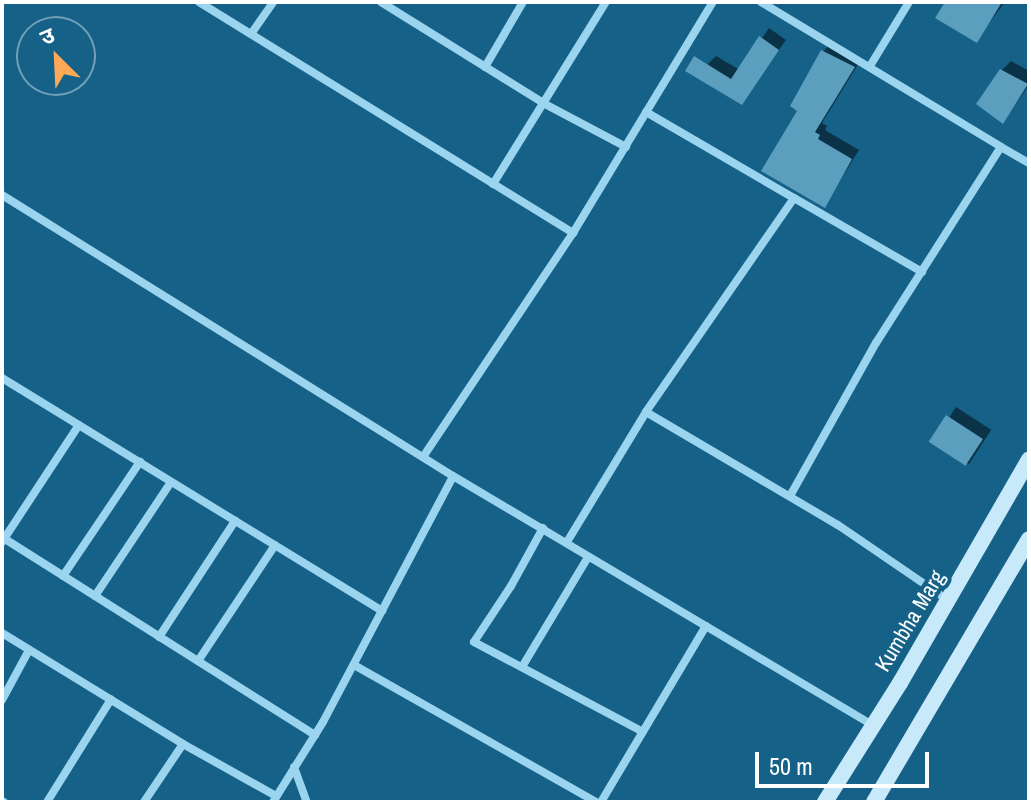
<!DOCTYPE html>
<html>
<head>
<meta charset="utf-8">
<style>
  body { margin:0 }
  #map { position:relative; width:1031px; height:804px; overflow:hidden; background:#156187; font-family:"Archivo Narrow","Noto Sans Devanagari",sans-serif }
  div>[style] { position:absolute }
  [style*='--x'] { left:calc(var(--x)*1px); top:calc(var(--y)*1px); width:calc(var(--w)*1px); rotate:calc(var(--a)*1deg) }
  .shadow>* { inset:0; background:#0007; transform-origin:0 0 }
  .building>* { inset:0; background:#5c9ebd; transform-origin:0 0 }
  .street>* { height:8px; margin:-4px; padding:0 4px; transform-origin:4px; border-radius:4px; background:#9bd4ee }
  .secondary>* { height:16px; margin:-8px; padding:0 8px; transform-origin:8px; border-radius:8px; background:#c8e9fa }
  span { translate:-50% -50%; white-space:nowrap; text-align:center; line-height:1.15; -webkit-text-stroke:8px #156187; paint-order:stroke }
  .street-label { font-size:22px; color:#fff }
  .frame { position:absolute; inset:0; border:4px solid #fff; pointer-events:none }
  .north { position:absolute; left:16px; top:16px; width:80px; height:80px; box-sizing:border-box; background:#156187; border:2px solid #73a0b7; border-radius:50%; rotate:336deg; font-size:22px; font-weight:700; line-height:32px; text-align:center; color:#fff }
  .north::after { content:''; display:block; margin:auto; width:28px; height:36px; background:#ffa858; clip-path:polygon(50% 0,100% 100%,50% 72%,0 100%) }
  .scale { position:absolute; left:755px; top:752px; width:174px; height:36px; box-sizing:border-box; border:4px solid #fff; border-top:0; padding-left:10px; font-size:24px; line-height:28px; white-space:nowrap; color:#fff; -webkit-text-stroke:6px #156187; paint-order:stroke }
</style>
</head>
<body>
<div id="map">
  <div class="shadow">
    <div style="clip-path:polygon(947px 2px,1005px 2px,976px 40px)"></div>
    <div style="clip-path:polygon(769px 28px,786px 40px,741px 103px,708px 82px,708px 64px,716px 56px,740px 70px)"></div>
    <div style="clip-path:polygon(831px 43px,862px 58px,822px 123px,827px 126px,825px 130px,859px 150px,825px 205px,799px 110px,823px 52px)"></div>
    <div style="clip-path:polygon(1011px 61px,1029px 71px,1029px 85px,1003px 122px,1002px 70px)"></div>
    <div style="left:956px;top:407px;width:42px;height:41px;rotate:33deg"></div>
  </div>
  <div class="building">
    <div style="clip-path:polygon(945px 2px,1002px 2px,977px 43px,935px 18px)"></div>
    <div style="clip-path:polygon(759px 36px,779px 50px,742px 105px,685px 71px,694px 56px,731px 79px)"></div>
    <div style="clip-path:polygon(821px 50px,855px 67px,815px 132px,820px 135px,818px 139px,852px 159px,825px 208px,761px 171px,797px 111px,790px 106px)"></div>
    <div style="clip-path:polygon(1000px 69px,1028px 84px,1003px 124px,976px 104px)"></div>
    <div style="left:946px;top:415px;width:44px;height:32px;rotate:33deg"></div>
  </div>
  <div class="street">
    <div style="--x:199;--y:2;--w:440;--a:31.7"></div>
    <div style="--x:381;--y:2;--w:191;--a:31.9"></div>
    <div style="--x:543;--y:103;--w:94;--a:27.9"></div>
    <div style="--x:761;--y:2;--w:280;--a:31.1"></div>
    <div style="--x:251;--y:34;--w:39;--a:-55"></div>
    <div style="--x:870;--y:66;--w:75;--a:-58.6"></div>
    <div style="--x:485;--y:67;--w:75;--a:-59.7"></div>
    <div style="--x:646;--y:112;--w:171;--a:30.2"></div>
    <div style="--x:794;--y:198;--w:260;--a:124.7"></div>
    <div style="--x:646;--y:412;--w:223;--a:30.5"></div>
    <div style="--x:838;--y:525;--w:133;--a:34.3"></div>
    <div style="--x:493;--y:184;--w:214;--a:-58.2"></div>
    <div style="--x:2;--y:195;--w:531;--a:31.93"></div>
    <div style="--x:453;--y:476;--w:488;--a:30.7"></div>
    <div style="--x:794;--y:198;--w:148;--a:30"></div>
    <div style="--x:2;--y:378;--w:446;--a:31.5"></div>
    <div style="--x:423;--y:457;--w:270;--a:-56.2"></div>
    <div style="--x:573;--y:233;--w:270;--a:-58.8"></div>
    <div style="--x:790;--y:496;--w:176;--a:-60.7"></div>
    <div style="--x:876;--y:343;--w:232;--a:-57.5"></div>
    <div style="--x:1001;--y:147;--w:32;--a:30"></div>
    <div style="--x:543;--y:528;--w:66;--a:118.9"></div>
    <div style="--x:511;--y:586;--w:67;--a:123.5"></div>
    <div style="--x:474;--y:642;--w:191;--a:28"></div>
    <div style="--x:5;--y:539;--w:367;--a:32.3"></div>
    <div style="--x:2;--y:542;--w:140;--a:-56.7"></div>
    <div style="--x:567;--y:542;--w:152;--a:-58.7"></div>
    <div style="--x:63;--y:576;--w:138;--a:-56"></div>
    <div style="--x:95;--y:596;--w:137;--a:-56.3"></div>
    <div style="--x:2;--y:633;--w:212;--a:31.5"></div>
    <div style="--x:183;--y:744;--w:70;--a:123.9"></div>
    <div style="--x:159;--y:637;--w:139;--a:-56.8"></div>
    <div style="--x:198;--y:661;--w:139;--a:-56.4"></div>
    <div style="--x:354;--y:665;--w:278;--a:29.5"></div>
    <div style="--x:522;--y:667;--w:128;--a:-59"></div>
    <div style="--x:2;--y:700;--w:57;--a:-61.6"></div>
    <div style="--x:183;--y:744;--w:107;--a:29.2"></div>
    <div style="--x:294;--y:767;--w:37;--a:70"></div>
    <div style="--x:2;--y:801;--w:2;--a:27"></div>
    <div style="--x:47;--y:802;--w:121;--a:-58.1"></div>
    <div style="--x:273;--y:802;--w:94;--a:-58"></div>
    <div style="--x:323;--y:722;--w:278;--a:-62.1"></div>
    <div style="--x:601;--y:802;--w:205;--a:-59.2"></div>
  </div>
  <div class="secondary">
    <div style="--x:825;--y:802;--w:141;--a:-57.8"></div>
    <div style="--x:900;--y:683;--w:258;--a:-60"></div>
    <div style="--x:874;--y:802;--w:305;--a:-59.5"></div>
  </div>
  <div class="street-label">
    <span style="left:910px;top:621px;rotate:-59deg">Kumbha Marg</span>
  </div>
  <div class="frame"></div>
  <div class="north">उ</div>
  <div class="scale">50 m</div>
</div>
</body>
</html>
